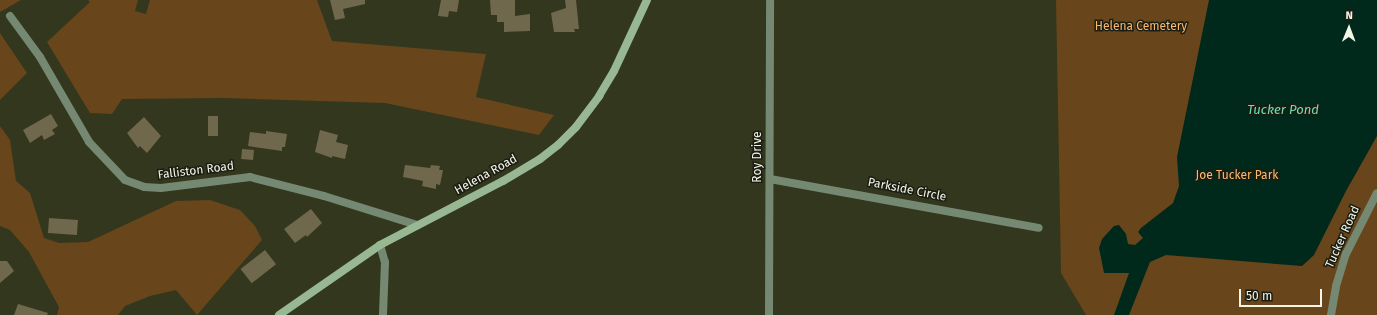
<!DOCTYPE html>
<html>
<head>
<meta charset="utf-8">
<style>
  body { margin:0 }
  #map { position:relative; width:1377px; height:315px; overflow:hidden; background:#33371e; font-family:"Fira Sans",sans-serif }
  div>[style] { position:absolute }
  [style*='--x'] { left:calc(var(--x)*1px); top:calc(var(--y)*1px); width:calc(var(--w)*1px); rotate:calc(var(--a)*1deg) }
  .green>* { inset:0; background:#68451b }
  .water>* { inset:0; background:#00291b }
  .building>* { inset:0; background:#70684d; transform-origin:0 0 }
  .minor>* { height:8px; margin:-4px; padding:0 4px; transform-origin:4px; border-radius:4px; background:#758972 }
  .tertiary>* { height:8px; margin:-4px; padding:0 4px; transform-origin:4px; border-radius:4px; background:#758972 }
  .secondary>* { height:8px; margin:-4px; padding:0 4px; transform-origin:4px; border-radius:4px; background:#98b893 }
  span { translate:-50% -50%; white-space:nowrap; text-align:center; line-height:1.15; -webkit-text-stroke:3px #1b1d12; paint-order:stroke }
  .park-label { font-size:12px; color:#fcb96c }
  .street-label { font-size:12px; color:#f3f6e7 }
  .water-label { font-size:13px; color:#6edfb3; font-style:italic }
  .north { position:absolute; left:1329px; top:8px; width:40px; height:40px; -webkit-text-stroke:3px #1b1d12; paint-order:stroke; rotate:1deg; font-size:11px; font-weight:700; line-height:16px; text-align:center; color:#f3f6e7 }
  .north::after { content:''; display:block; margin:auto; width:14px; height:18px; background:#f3f6e7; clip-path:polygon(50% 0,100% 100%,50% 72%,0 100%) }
  .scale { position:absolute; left:1239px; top:289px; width:83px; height:18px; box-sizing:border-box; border:2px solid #f3f6e7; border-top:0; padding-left:5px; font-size:12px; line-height:14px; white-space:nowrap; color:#f3f6e7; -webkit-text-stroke:3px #1b1d12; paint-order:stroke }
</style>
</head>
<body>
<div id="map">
  <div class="green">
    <div style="clip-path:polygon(0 0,21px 0,0 12px)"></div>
    <div style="clip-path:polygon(88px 0,138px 0,135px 11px,146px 14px,150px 0,317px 0,332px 41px,486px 54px,476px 97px,554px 115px,539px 135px,385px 103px,225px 98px,122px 99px,112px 114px,90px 113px,47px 42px,90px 2px)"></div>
    <div style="clip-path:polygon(1056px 0,1377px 0,1377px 315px,1086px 315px,1061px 273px)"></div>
    <div style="clip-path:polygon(0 33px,27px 73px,0 100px)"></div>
    <div style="clip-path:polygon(0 126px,10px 140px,16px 181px,30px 193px,44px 238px,59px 243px,88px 242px,176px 201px,210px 200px,240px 210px,255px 226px,262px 240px,197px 315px,176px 290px,150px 296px,125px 306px,118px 315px,57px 315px,59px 307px,29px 252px,10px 230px,0 226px)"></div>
  </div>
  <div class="water">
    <div style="clip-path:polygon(1209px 0,1377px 0,1377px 136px,1346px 191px,1314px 255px,1302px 266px,1166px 255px,1150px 262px,1129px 315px,1114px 315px,1129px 273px,1104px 273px,1099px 248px,1102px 239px,1114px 226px,1119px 225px,1126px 234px,1128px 244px,1135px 245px,1143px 238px,1138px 232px,1141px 228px,1173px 203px,1179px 186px,1177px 157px)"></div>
  </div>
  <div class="building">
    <div style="clip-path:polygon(330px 0,365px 0,365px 4px,343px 9px,345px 18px,335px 20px)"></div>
    <div style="clip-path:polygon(441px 0,459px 0,457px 12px,449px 11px,448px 17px,438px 16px)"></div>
    <div style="clip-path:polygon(490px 0,515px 0,515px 16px,530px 14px,530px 31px,504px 32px,504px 22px,497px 22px,497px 15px,491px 15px)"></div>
    <div style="clip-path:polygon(565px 0,576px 0,579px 29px,574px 29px,575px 32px,554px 32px,551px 13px,566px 8px)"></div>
    <div style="clip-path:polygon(51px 114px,58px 126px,52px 130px,55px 134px,44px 140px,42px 135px,30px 143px,23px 130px)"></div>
    <div style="left:208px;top:116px;width:10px;height:20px"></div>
    <div style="clip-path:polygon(144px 117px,161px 136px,147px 153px,140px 146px,138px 148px,127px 133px)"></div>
    <div style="clip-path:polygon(320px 130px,338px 135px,336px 142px,348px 145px,345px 159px,332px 156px,332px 158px,315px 152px)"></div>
    <div style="clip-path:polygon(266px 131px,287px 134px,285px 147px,282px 147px,282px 151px,248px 146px,250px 132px,266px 134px)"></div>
    <div style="left:242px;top:149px;width:12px;height:10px;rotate:5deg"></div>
    <div style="clip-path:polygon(405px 165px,430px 168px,431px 165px,440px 166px,439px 170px,443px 170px,440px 185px,436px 184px,436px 189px,422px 186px,423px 181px,403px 177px)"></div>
    <div style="clip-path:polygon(311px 209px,322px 223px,307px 237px,306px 235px,295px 243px,284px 229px)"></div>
    <div style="left:49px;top:218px;width:29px;height:15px;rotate:4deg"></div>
    <div style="left:265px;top:250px;width:18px;height:31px;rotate:52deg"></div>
    <div style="clip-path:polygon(0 261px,7px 261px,14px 271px,0 283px)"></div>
    <div style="clip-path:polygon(18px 304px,48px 313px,47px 315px,14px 315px)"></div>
  </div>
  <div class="minor">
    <div style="--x:10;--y:16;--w:51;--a:53.8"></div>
    <div style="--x:40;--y:57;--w:98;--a:60"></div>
    <div style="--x:89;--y:142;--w:52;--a:46.5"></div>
    <div style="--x:125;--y:180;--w:20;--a:20"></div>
    <div style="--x:144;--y:187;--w:17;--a:3"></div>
    <div style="--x:161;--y:188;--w:90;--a:-7"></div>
    <div style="--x:250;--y:177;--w:76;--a:14.4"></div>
    <div style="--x:324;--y:196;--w:97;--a:17.3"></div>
    <div style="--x:770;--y:179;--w:273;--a:10.3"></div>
    <div style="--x:380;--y:245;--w:18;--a:74"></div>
    <div style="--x:385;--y:262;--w:53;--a:92.2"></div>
    <div style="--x:1331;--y:315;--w:29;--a:-80"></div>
    <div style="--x:1336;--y:286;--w:34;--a:-73"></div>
    <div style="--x:1346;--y:254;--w:68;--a:-63.1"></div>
  </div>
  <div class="tertiary">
    <div style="--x:769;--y:315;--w:315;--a:-89.8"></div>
  </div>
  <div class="secondary">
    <div style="--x:279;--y:315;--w:123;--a:-34.7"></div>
    <div style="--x:380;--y:245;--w:139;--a:-27.5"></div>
    <div style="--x:503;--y:181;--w:43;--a:-30.7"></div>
    <div style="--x:540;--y:159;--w:23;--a:-38"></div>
    <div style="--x:558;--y:145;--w:25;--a:-45"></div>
    <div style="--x:576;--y:127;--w:39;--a:-53"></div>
    <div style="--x:599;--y:96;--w:29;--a:-59"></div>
    <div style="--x:614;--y:71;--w:78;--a:-65.1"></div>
  </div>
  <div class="park-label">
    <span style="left:1141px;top:27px">Helena Cemetery</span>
    <span style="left:1237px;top:176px">Joe Tucker Park</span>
  </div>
  <div class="street-label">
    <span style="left:758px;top:157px;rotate:-90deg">Roy Drive</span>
    <span style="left:196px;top:171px;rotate:-7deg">Falliston Road</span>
    <span style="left:486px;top:175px;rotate:-29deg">Helena Road</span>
    <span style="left:907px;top:190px;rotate:11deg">Parkside Circle</span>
    <span style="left:1343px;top:237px;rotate:-66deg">Tucker Road</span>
  </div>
  <div class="water-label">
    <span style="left:1283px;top:110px">Tucker Pond</span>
  </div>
  <div class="north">N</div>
  <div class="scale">50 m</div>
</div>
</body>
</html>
